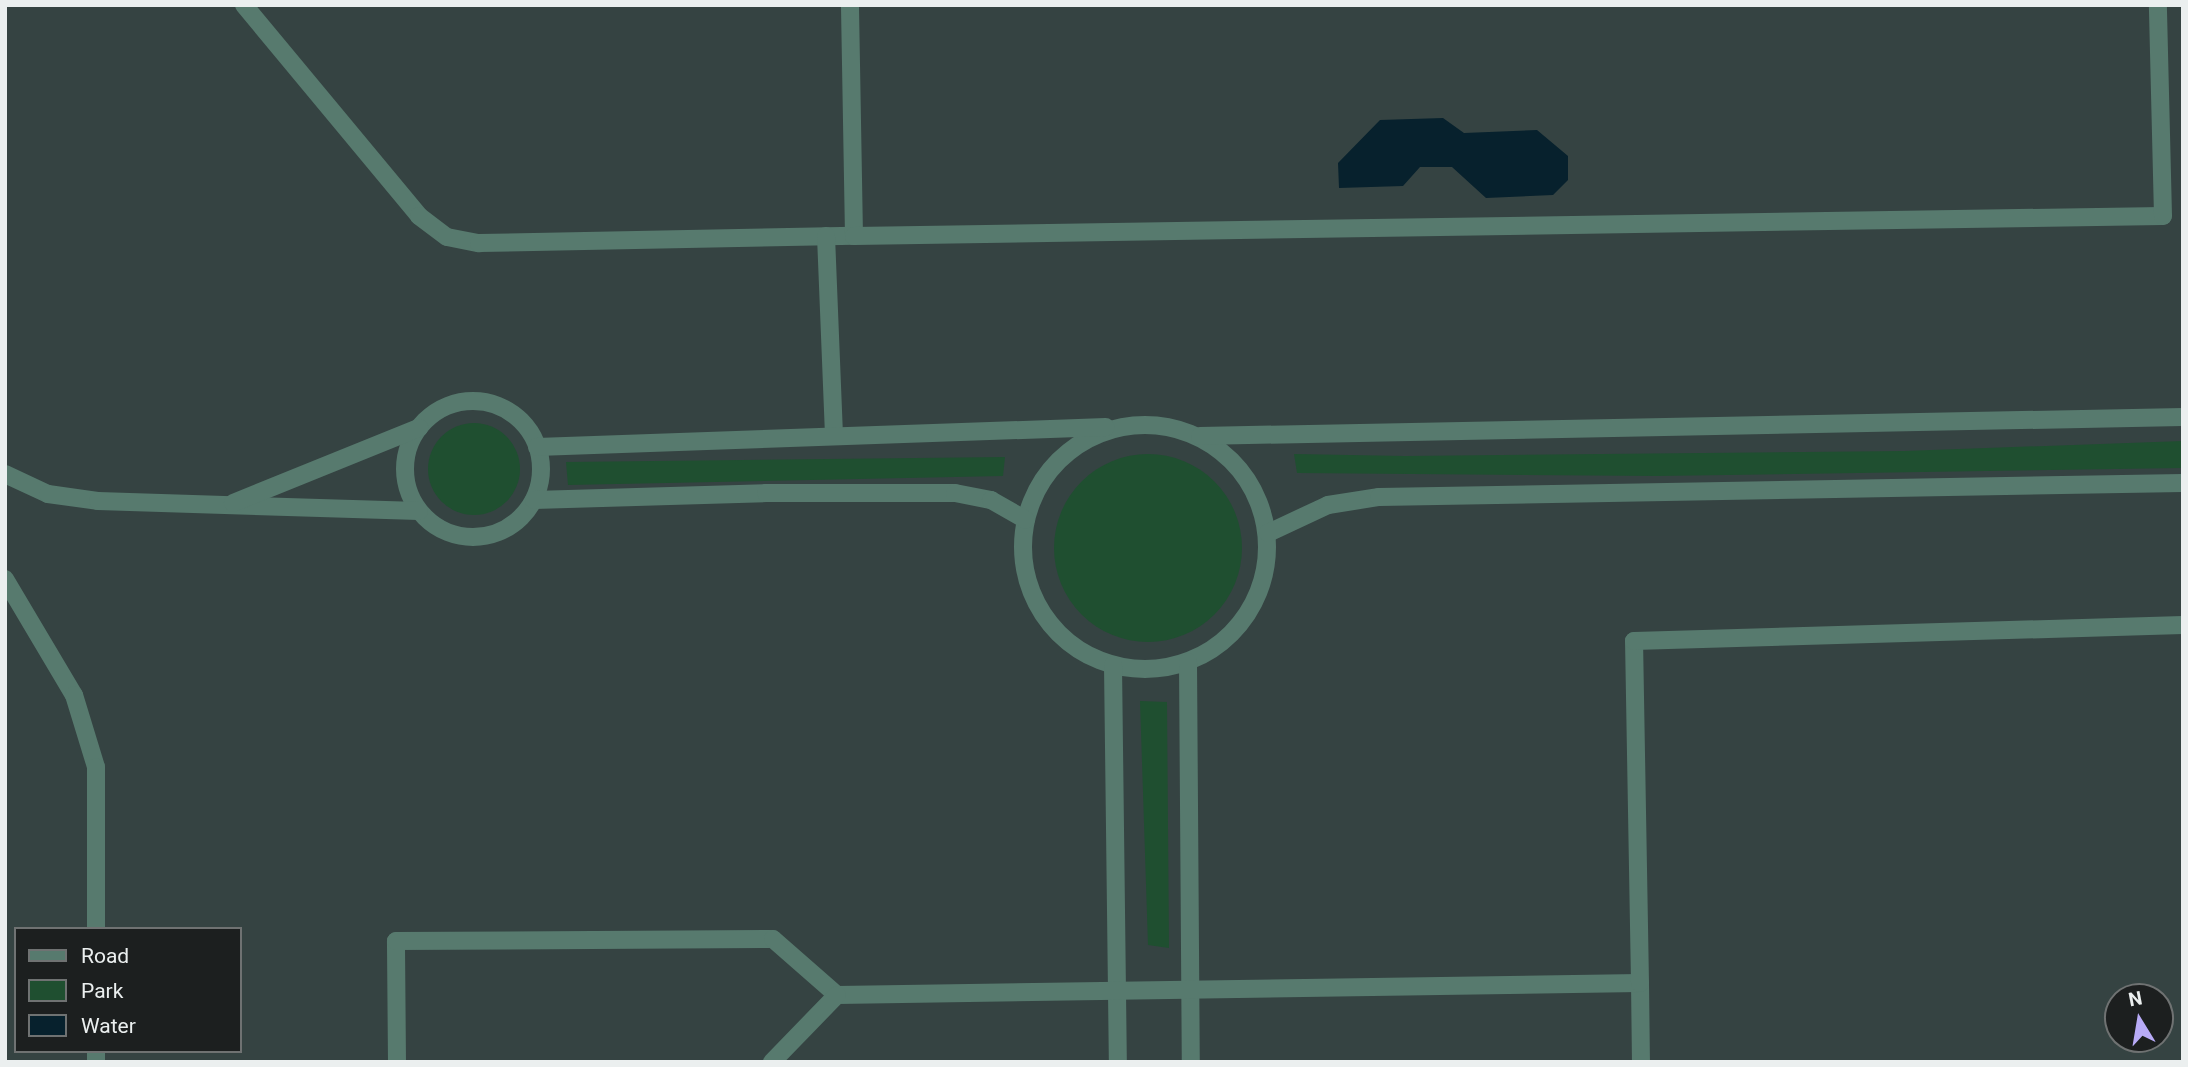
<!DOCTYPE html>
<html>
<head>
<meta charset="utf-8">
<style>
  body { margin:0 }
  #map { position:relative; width:2188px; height:1067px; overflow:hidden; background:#323838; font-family:Roboto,sans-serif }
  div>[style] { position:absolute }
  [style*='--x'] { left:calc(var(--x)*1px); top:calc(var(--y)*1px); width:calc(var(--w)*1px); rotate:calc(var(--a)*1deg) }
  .built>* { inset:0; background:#354342 }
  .green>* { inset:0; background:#1f4f30 }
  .round { border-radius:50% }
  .water>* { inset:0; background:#07212d }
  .minor>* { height:18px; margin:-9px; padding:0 9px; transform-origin:9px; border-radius:9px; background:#577a6e }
  .minor>.ring { margin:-9px; padding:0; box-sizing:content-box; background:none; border:18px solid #577a6e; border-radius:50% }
  span { translate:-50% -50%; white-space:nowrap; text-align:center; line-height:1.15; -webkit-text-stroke:6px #1c1f1f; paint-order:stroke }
  .frame { position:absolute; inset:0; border:7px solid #ebefef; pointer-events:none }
  .legend { position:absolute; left:14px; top:927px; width:228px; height:126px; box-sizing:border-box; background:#1c1f1f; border:2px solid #6f7272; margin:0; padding:9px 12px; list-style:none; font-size:21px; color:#ebefef }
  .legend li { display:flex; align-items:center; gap:14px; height:35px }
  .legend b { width:35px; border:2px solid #6f7272 }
  .north { position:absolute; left:2104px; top:983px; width:70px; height:70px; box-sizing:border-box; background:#1c1f1f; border:2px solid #6f7272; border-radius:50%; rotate:349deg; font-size:19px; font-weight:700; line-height:28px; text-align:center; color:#ebefef }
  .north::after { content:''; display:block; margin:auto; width:24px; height:32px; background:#b8abf7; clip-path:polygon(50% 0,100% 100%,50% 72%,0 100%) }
</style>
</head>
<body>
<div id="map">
  <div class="built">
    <div style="clip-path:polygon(evenodd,5px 5px,2183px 5px,2183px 1062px,5px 1062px,5px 5px,16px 929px,240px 929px,240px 1051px,16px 1051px,16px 929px,5px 5px,2118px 997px,2160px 997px,2160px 1039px,2118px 1039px,2118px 997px)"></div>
  </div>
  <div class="green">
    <div class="round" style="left:428px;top:423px;width:92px;height:92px"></div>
    <div style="clip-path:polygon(2183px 441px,2183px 468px,1657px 476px,1297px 473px,1294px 454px,1405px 456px,1904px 451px)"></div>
    <div class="round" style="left:1054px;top:454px;width:188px;height:188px"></div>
    <div style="clip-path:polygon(1005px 457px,1003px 476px,568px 485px,566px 462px)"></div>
    <div style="clip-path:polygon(1140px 701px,1167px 702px,1169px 948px,1148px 945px)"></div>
  </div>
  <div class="water">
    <div style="clip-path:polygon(1443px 118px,1464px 133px,1537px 130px,1568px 156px,1568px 180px,1553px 195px,1486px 198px,1452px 167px,1420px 167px,1403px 186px,1339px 188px,1338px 163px,1380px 120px)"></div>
  </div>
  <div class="minor">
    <div style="--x:244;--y:5;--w:274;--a:50.3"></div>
    <div style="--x:419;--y:216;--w:35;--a:37"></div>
    <div style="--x:447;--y:237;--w:33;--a:11"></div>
    <div style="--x:479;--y:243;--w:375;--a:-1.1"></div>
    <div style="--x:854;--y:236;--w:231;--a:-91"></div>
    <div style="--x:826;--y:236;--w:200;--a:87.7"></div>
    <div style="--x:854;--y:236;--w:1309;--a:-0.88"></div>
    <div style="--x:2163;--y:216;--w:211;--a:-91.4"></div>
    <div class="ring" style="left:405px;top:401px;width:118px;height:118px"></div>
    <div class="ring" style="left:1023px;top:425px;width:226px;height:226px"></div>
    <div style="--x:1200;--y:436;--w:983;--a:-1.11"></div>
    <div style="--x:537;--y:447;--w:569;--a:-2.01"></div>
    <div style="--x:5;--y:474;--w:47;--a:24.9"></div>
    <div style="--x:48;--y:494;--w:50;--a:8"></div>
    <div style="--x:98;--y:501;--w:321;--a:1.8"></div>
    <div style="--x:534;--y:500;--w:232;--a:-1.7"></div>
    <div style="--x:766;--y:493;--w:189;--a:0"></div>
    <div style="--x:955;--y:493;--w:37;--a:11"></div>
    <div style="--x:991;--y:500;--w:40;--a:29.7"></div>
    <div style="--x:233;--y:503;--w:201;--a:-22"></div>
    <div style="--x:1268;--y:533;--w:66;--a:-25"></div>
    <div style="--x:1328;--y:505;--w:52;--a:-8.9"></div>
    <div style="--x:1379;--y:497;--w:804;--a:-1"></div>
    <div style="--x:5;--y:579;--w:135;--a:59.3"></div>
    <div style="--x:74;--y:695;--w:75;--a:73"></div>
    <div style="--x:96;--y:767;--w:162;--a:90"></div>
    <div style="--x:1188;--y:662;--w:400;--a:89.6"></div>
    <div style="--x:1113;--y:665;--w:397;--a:89.3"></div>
    <div style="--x:1640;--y:983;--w:79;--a:89.3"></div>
    <div style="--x:96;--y:1062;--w:11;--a:-90"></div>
    <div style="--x:397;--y:1062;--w:121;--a:-90.5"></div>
    <div style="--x:396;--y:941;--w:377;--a:-0.3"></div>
    <div style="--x:773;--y:939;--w:85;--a:41.2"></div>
    <div style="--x:837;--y:995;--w:803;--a:-0.86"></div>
    <div style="--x:1640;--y:983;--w:342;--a:-91"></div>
    <div style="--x:1634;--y:641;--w:549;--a:-1.67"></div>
    <div style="--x:772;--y:1062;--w:93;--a:-45.9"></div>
  </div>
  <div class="frame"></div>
  <ul class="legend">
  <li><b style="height:9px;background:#577a6e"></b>Road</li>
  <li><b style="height:19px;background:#1f4f30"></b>Park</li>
  <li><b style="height:19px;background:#07212d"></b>Water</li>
  </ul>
  <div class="north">N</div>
</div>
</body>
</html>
